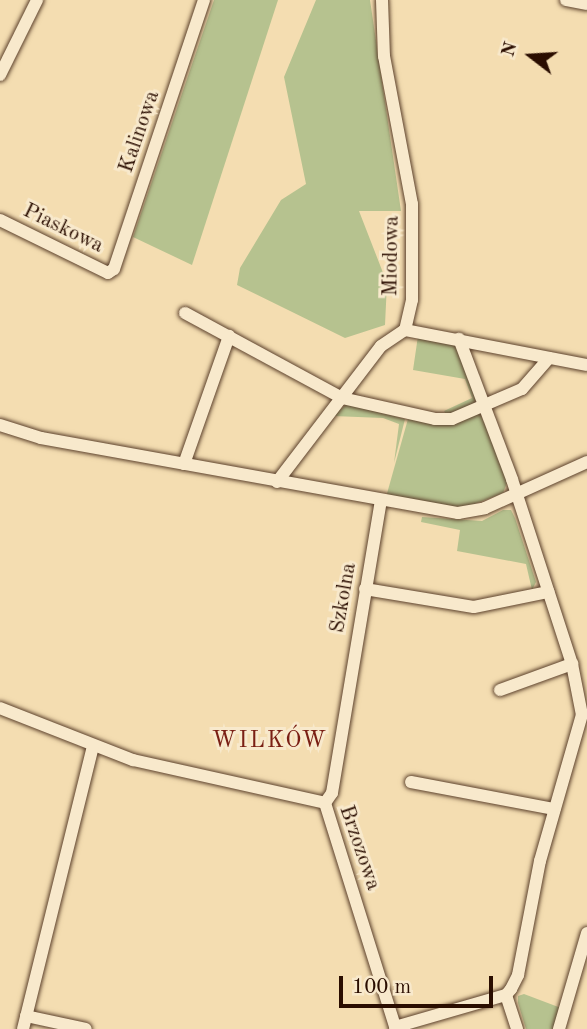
<!DOCTYPE html>
<html>
<head>
<meta charset="utf-8">
<style>
  body { margin:0 }
  #map { position:relative; width:587px; height:1029px; overflow:hidden; background:#f4ddb1; font-family:"Old Standard TT",serif }
  div>[style] { position:absolute }
  [style*='--x'] { left:calc(var(--x)*1px); top:calc(var(--y)*1px); width:calc(var(--w)*1px); rotate:calc(var(--a)*1deg) }
  .green>* { inset:0; background:#b6c28f }
  .roads { filter:drop-shadow(0 0 2px #5c412c) drop-shadow(0 0 2px #5c412c) }
  .minor>* { height:12px; margin:-6px; padding:0 6px; transform-origin:6px; border-radius:6px; background:#f8e9cc }
  span { translate:-50% -50%; white-space:nowrap; text-align:center; line-height:1.15; -webkit-text-stroke:6px #f8e9cc; paint-order:stroke }
  .street-label { font-size:21px; color:#2a0d00 }
  .neighbourhood-label { font-size:23px; color:#7a1f14; letter-spacing:2px }
  .north { position:absolute; left:496px; top:21px; width:70px; height:70px; -webkit-text-stroke:5px #f8e9cc; paint-order:stroke; rotate:287deg; font-size:19px; font-weight:700; line-height:28px; text-align:center; color:#2a0d00 }
  .north::after { content:''; display:block; margin:auto; width:24px; height:32px; background:#2a0d00; clip-path:polygon(50% 0,100% 100%,50% 72%,0 100%) }
  .scale { position:absolute; left:339px; top:976px; width:154px; height:32px; box-sizing:border-box; border:4px solid #2a0d00; border-top:0; padding-left:9px; font-size:21px; line-height:24px; white-space:nowrap; color:#2a0d00; -webkit-text-stroke:5px #f8e9cc; paint-order:stroke }
</style>
</head>
<body>
<div id="map">
  <div class="green">
    <div style="clip-path:polygon(214px 0,278px 0,192px 265px,133px 237px)"></div>
    <div style="clip-path:polygon(316px 0,370px 0,401px 211px,359px 211px,387px 283px,385px 325px,345px 338px,237px 285px,240px 268px,281px 200px,306px 184px,284px 77px)"></div>
    <div style="clip-path:polygon(418px 336px,455px 343px,476px 400px,471px 408px,447px 416px,444px 411px,472px 398px,465px 379px,413px 370px)"></div>
    <div style="clip-path:polygon(347px 404px,405px 419px,394px 463px,399px 424px,383px 418px,333px 416px)"></div>
    <div style="clip-path:polygon(480px 413px,508px 480px,503px 493px,462px 509px,386px 497px,408px 419px)"></div>
    <div style="clip-path:polygon(503px 510px,511px 510px,515px 518px,536px 582px,532px 590px,526px 564px,457px 551px,460px 530px,421px 522px,422px 517px,482px 521px)"></div>
    <div style="clip-path:polygon(524px 994px,561px 1008px,556px 1029px,526px 1029px,518px 1003px,518px 996px)"></div>
  </div>
  <div class="roads">
    <div class="minor">
      <div style="--x:382;--y:0;--w:56;--a:88"></div>
      <div style="--x:384;--y:56;--w:151;--a:79.3"></div>
      <div style="--x:412;--y:204;--w:96;--a:90"></div>
      <div style="--x:412;--y:300;--w:31;--a:103"></div>
      <div style="--x:405;--y:330;--w:185;--a:10.9"></div>
      <div style="--x:566;--y:0;--w:21;--a:11"></div>
      <div style="--x:0;--y:75;--w:84;--a:-63.7"></div>
      <div style="--x:0;--y:220;--w:120;--a:26.1"></div>
      <div style="--x:108;--y:273;--w:7;--a:-34"></div>
      <div style="--x:114;--y:269;--w:284;--a:-71.5"></div>
      <div style="--x:185;--y:313;--w:179;--a:28.4"></div>
      <div style="--x:342;--y:398;--w:95;--a:12.7"></div>
      <div style="--x:435;--y:419;--w:17;--a:0"></div>
      <div style="--x:452;--y:419;--w:76;--a:-23.2"></div>
      <div style="--x:522;--y:389;--w:41;--a:-48.9"></div>
      <div style="--x:0;--y:425;--w:43;--a:17.6"></div>
      <div style="--x:41;--y:438;--w:424;--a:10.2"></div>
      <div style="--x:458;--y:513;--w:27;--a:-10"></div>
      <div style="--x:485;--y:508;--w:112;--a:-24.3"></div>
      <div style="--x:184;--y:464;--w:136;--a:-70.6"></div>
      <div style="--x:277;--y:482;--w:171;--a:-52.6"></div>
      <div style="--x:381;--y:346;--w:29;--a:-34"></div>
      <div style="--x:365;--y:589;--w:110;--a:9.4"></div>
      <div style="--x:474;--y:607;--w:76;--a:-11.5"></div>
      <div style="--x:500;--y:690;--w:77;--a:-19.9"></div>
      <div style="--x:0;--y:708;--w:143;--a:21.4"></div>
      <div style="--x:133;--y:760;--w:197;--a:12.6"></div>
      <div style="--x:325;--y:803;--w:237;--a:72.6"></div>
      <div style="--x:411;--y:782;--w:146;--a:10.7"></div>
      <div style="--x:325;--y:803;--w:12;--a:-55"></div>
      <div style="--x:332;--y:793;--w:297;--a:-80.5"></div>
      <div style="--x:506;--y:995;--w:36;--a:72"></div>
      <div style="--x:26;--y:1016;--w:61;--a:12.2"></div>
      <div style="--x:395;--y:1027;--w:116;--a:-16.1"></div>
      <div style="--x:506;--y:995;--w:8;--a:-50"></div>
      <div style="--x:511;--y:989;--w:16;--a:-63"></div>
      <div style="--x:518;--y:975;--w:116;--a:-79.1"></div>
      <div style="--x:540;--y:861;--w:152;--a:-74"></div>
      <div style="--x:582;--y:715;--w:52;--a:-101.1"></div>
      <div style="--x:572;--y:664;--w:194;--a:-108"></div>
      <div style="--x:512;--y:479;--w:150;--a:-110.7"></div>
      <div style="--x:23;--y:1029;--w:291;--a:-76.1"></div>
      <div style="--x:559;--y:1029;--w:100;--a:-73.7"></div>
    </div>
  </div>
  <div class="street-label">
    <span style="left:140px;top:132px;rotate:-71deg">Kalinowa</span>
    <span style="left:63px;top:229px;rotate:26deg">Piaskowa</span>
    <span style="left:392px;top:256px;rotate:-89deg">Miodowa</span>
    <span style="left:344px;top:598px;rotate:-80deg">Szkolna</span>
    <span style="left:359px;top:848px;rotate:71deg">Brzozowa</span>
  </div>
  <div class="neighbourhood-label">
    <span style="left:270px;top:741px">WILKÓW</span>
  </div>
  <div class="north">N</div>
  <div class="scale">100 m</div>
</div>
</body>
</html>
